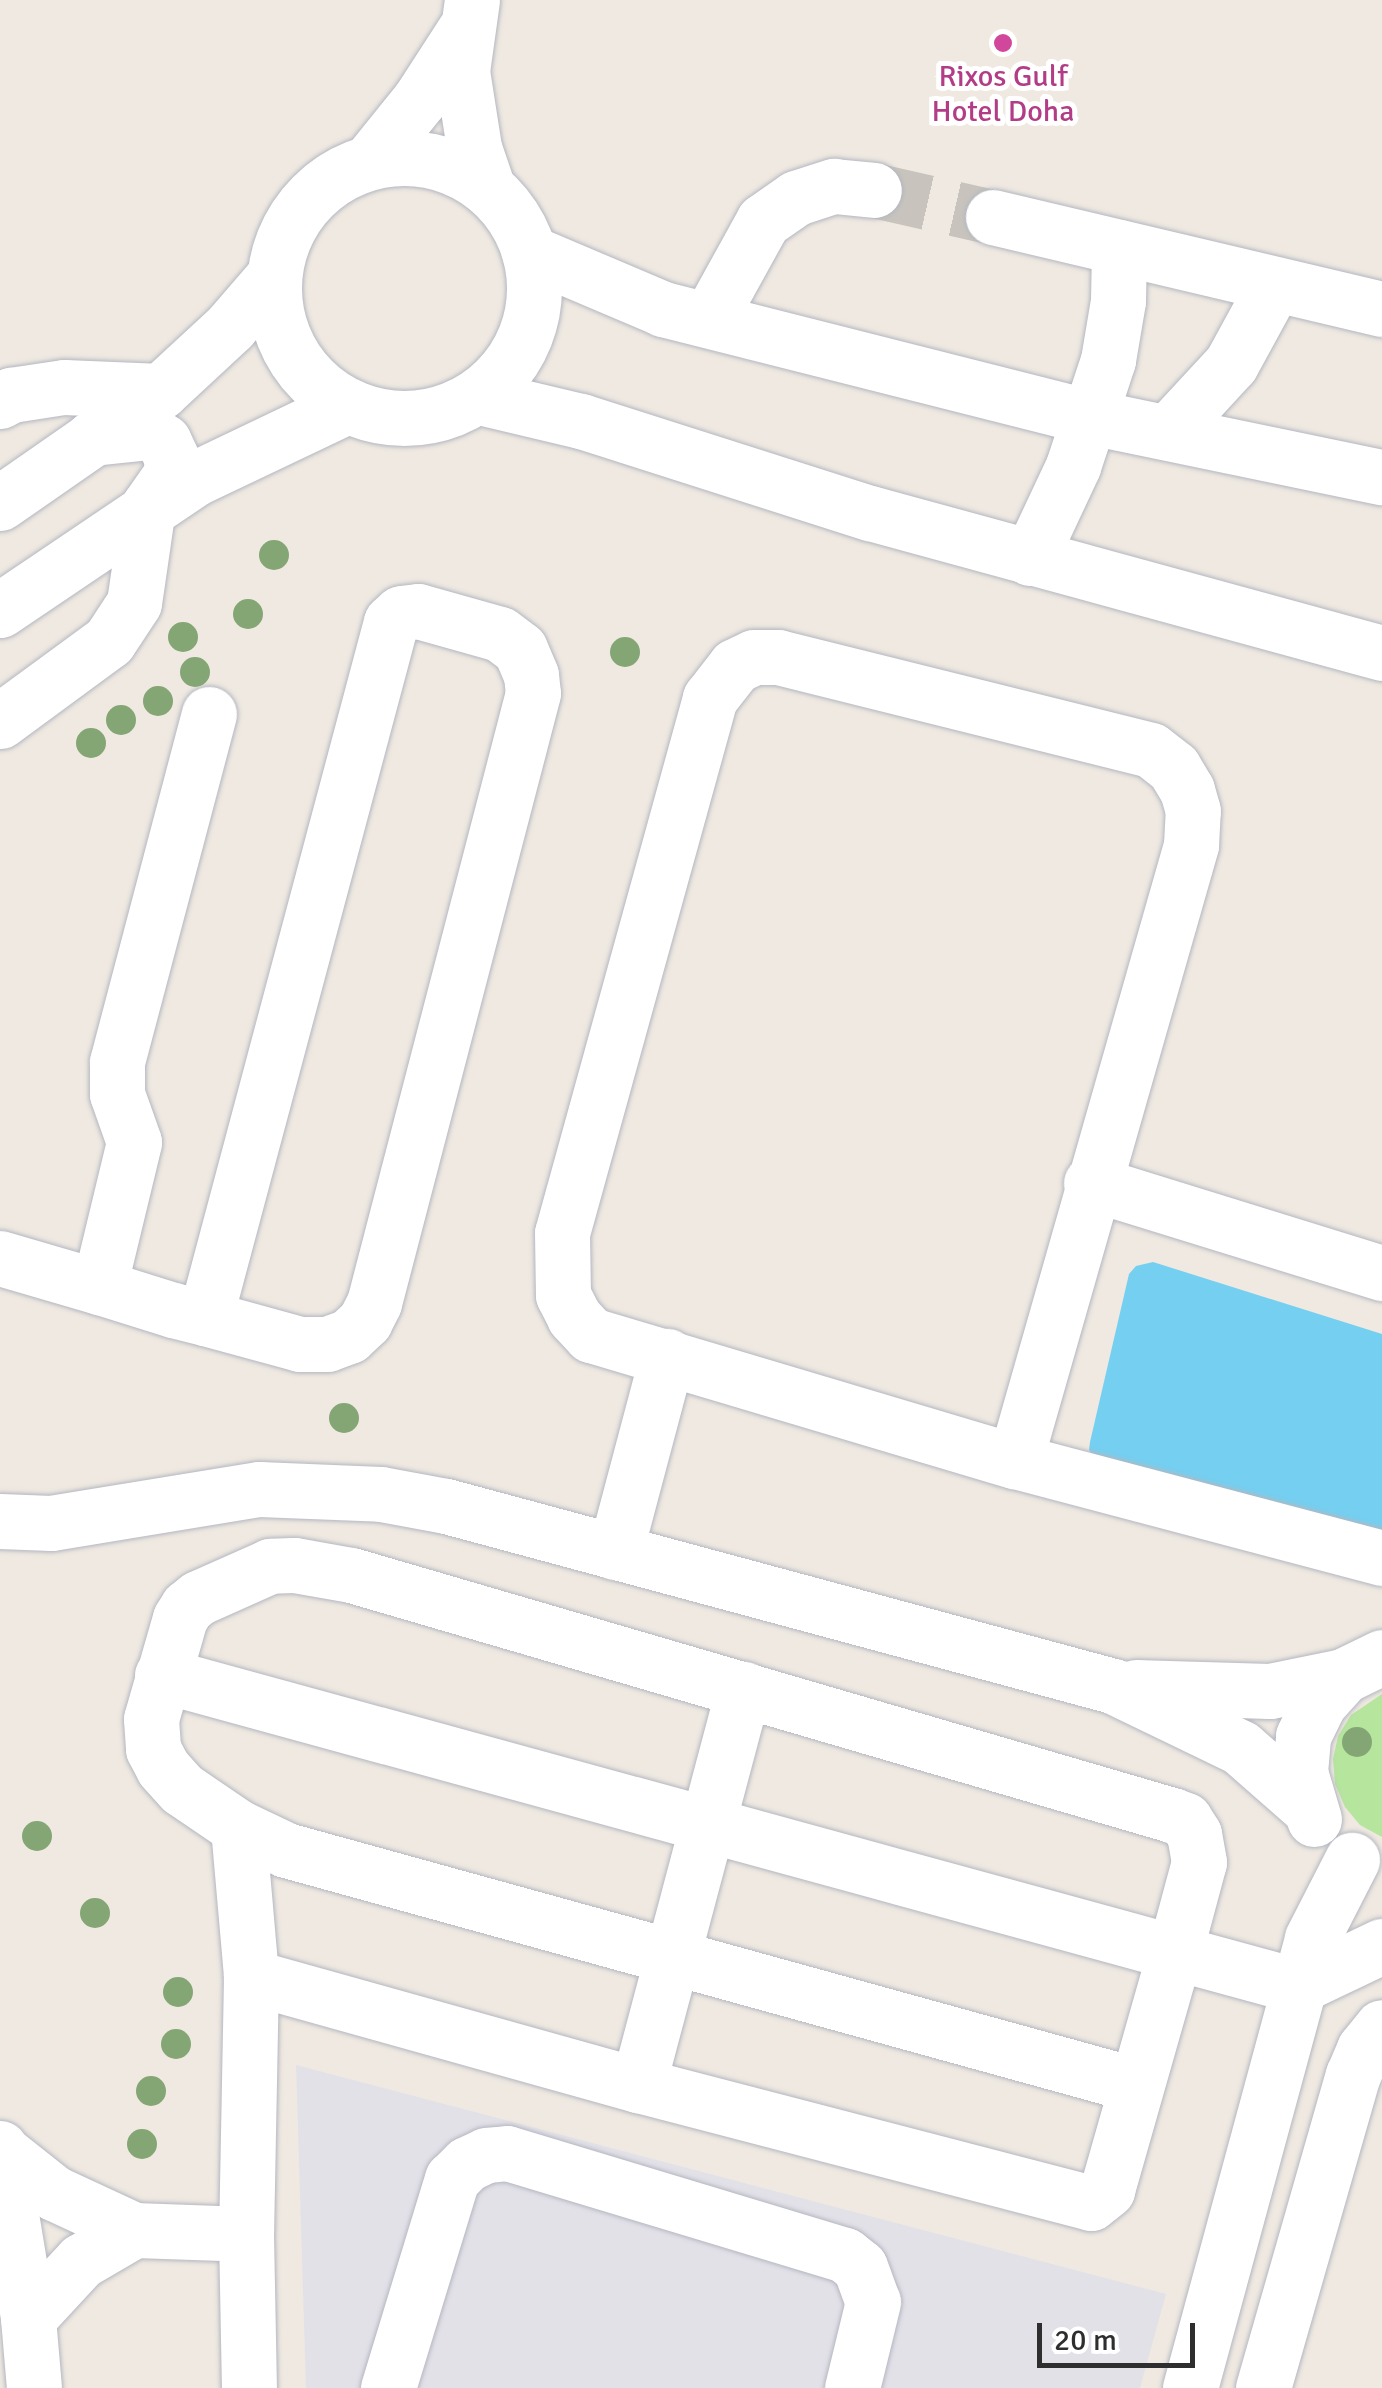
<!DOCTYPE html>
<html>
<head>
<meta charset="utf-8">
<style>
  body { margin:0 }
  #map { position:relative; width:1382px; height:2388px; overflow:hidden; background:#efe9e1; font-family:Signika,sans-serif }
  div>[style] { position:absolute }
  [style*='--x'] { left:calc(var(--x)*1px); top:calc(var(--y)*1px); width:calc(var(--w)*1px); rotate:calc(var(--a)*1deg) }
  .industrial>* { inset:0; background:#e3e1e8 }
  .green>* { inset:0; background:#b6e59e }
  .water>* { inset:0; background:#75cff0 }
  .minor-tunnel>* { height:55px; margin-top:-27.5px; transform-origin:0; background:repeating-linear-gradient(90deg,#c8c4bd 0 55px,transparent 0 83px) }
  .roads { filter:drop-shadow(0 0 2px #b4b7c1) drop-shadow(0 0 2px #b4b7c1) }
  .minor>* { height:55px; margin:-27.5px; padding:0 27.5px; transform-origin:27.5px; border-radius:27.5px; background:#fff }
  .minor>.ring { margin:-27.5px; padding:0; box-sizing:content-box; background:none; border:55px solid #fff; border-radius:50% }
  .trees>* { width:30px; height:30px; margin:-15px; border-radius:50%; background:#84a574 }
  .dots>* { width:28px; height:28px; translate:-50% -50%; box-sizing:border-box; border:5px solid #fff; border-radius:50% }
  span { translate:-50% -50%; white-space:nowrap; text-align:center; line-height:1.15; -webkit-text-stroke:10px #fff; paint-order:stroke }
  .hotel-label { font-size:30px; color:#b23c85 }
  .scale { position:absolute; left:1037px; top:2323px; width:158px; height:45px; box-sizing:border-box; border:5px solid #2e2e2e; border-top:0; padding-left:12px; font-size:30px; line-height:35px; white-space:nowrap; color:#2e2e2e; -webkit-text-stroke:8px #fff; paint-order:stroke }
</style>
</head>
<body>
<div id="map">
  <div class="industrial">
    <div style="clip-path:polygon(296px 2065px,1166px 2294px,1140px 2388px,306px 2388px)"></div>
  </div>
  <div class="green">
    <div style="clip-path:polygon(1382px 1694px,1382px 1837px,1360px 1825px,1345px 1807px,1335px 1784px,1333px 1759px,1338px 1736px,1351px 1715px)"></div>
  </div>
  <div class="water">
    <div style="clip-path:polygon(1153px 1262px,1382px 1334px,1382px 1536px,1095px 1458px,1089px 1450px,1090px 1442px,1129px 1274px,1136px 1266px)"></div>
  </div>
  <div class="minor-tunnel">
    <div style="--x:874;--y:190;--w:122;--a:12.8"></div>
  </div>
  <div class="roads">
    <div class="minor">
      <div style="--x:472;--y:0;--w:72;--a:98"></div>
      <div style="--x:462;--y:71;--w:78;--a:81.1"></div>
      <div style="--x:474;--y:148;--w:40;--a:71.1"></div>
      <div class="ring" style="left:274px;top:158px;width:205px;height:205px"></div>
      <div style="--x:370;--y:161;--w:80;--a:-51.1"></div>
      <div style="--x:420;--y:99;--w:81;--a:-57.1"></div>
      <div style="--x:993;--y:217;--w:400;--a:13.3"></div>
      <div style="--x:529;--y:252;--w:146;--a:23"></div>
      <div style="--x:663;--y:309;--w:441;--a:14.2"></div>
      <div style="--x:1091;--y:417;--w:297;--a:11.7"></div>
      <div style="--x:709;--y:319;--w:112;--a:-61.1"></div>
      <div style="--x:763;--y:221;--w:40;--a:-34.9"></div>
      <div style="--x:796;--y:198;--w:40;--a:-18"></div>
      <div style="--x:834;--y:186;--w:40;--a:5.7"></div>
      <div style="--x:480;--y:397;--w:104;--a:13.4"></div>
      <div style="--x:581;--y:421;--w:303;--a:17.7"></div>
      <div style="--x:870;--y:513;--w:531;--a:15.29"></div>
      <div style="--x:0;--y:401;--w:13;--a:-29"></div>
      <div style="--x:11;--y:395;--w:54;--a:-8.6"></div>
      <div style="--x:64;--y:387;--w:97;--a:2.4"></div>
      <div style="--x:1170;--y:430;--w:90;--a:-47.3"></div>
      <div style="--x:1231;--y:364;--w:90;--a:-61.4"></div>
      <div style="--x:0;--y:503;--w:196;--a:-34.8"></div>
      <div style="--x:161;--y:391;--w:94;--a:-42.8"></div>
      <div style="--x:230;--y:327;--w:67;--a:-49.2"></div>
      <div style="--x:1030;--y:558;--w:102;--a:-64.9"></div>
      <div style="--x:1073;--y:466;--w:112;--a:-71.7"></div>
      <div style="--x:1108;--y:360;--w:60;--a:-80.4"></div>
      <div style="--x:1118;--y:301;--w:54;--a:-88.9"></div>
      <div style="--x:0;--y:610;--w:236;--a:-34"></div>
      <div style="--x:196;--y:478;--w:167;--a:-25.5"></div>
      <div style="--x:0;--y:721;--w:135;--a:-36.3"></div>
      <div style="--x:109;--y:641;--w:45;--a:-56.7"></div>
      <div style="--x:134;--y:603;--w:97;--a:-81.7"></div>
      <div style="--x:148;--y:507;--w:42;--a:-54.8"></div>
      <div style="--x:172;--y:473;--w:16;--a:-94"></div>
      <div style="--x:171;--y:457;--w:17;--a:-115"></div>
      <div style="--x:164;--y:442;--w:17;--a:-144"></div>
      <div style="--x:150;--y:432;--w:58;--a:174.1"></div>
      <div style="--x:1091;--y:1183;--w:305;--a:17.2"></div>
      <div style="--x:0;--y:1258;--w:103;--a:16.3"></div>
      <div style="--x:205;--y:1318;--w:720;--a:-75.04"></div>
      <div style="--x:391;--y:622;--w:13;--a:-42"></div>
      <div style="--x:401;--y:613;--w:17;--a:-7"></div>
      <div style="--x:418;--y:611;--w:85;--a:15.7"></div>
      <div style="--x:500;--y:634;--w:25;--a:37"></div>
      <div style="--x:520;--y:649;--w:28;--a:67"></div>
      <div style="--x:531;--y:675;--w:18;--a:84"></div>
      <div style="--x:533;--y:693;--w:630;--a:104.61"></div>
      <div style="--x:374;--y:1303;--w:20;--a:117"></div>
      <div style="--x:365;--y:1321;--w:22;--a:137"></div>
      <div style="--x:349;--y:1336;--w:23;--a:160"></div>
      <div style="--x:327;--y:1344;--w:27;--a:180"></div>
      <div style="--x:300;--y:1344;--w:98;--a:-164.7"></div>
      <div style="--x:205;--y:1318;--w:33;--a:-166"></div>
      <div style="--x:173;--y:1310;--w:77;--a:-162.7"></div>
      <div style="--x:99;--y:1287;--w:149;--a:-76.4"></div>
      <div style="--x:134;--y:1142;--w:51;--a:-109.5"></div>
      <div style="--x:117;--y:1094;--w:32;--a:-90"></div>
      <div style="--x:117;--y:1062;--w:360;--a:-75.2"></div>
      <div style="--x:1015;--y:1461;--w:641;--a:-74.05"></div>
      <div style="--x:1191;--y:845;--w:34;--a:-87"></div>
      <div style="--x:1193;--y:811;--w:22;--a:-106"></div>
      <div style="--x:1187;--y:790;--w:26;--a:-121"></div>
      <div style="--x:1174;--y:768;--w:29;--a:-142"></div>
      <div style="--x:1151;--y:750;--w:384;--a:-166"></div>
      <div style="--x:778;--y:657;--w:24;--a:180"></div>
      <div style="--x:754;--y:657;--w:21;--a:155"></div>
      <div style="--x:735;--y:666;--w:41;--a:128"></div>
      <div style="--x:710;--y:698;--w:555;--a:105.46"></div>
      <div style="--x:562;--y:1233;--w:62;--a:89.1"></div>
      <div style="--x:563;--y:1295;--w:25;--a:63"></div>
      <div style="--x:574;--y:1317;--w:25;--a:47"></div>
      <div style="--x:591;--y:1335;--w:442;--a:16.6"></div>
      <div style="--x:1015;--y:1461;--w:380;--a:14.8"></div>
      <div style="--x:0;--y:1521;--w:51;--a:2.2"></div>
      <div style="--x:51;--y:1523;--w:211;--a:-9.3"></div>
      <div style="--x:259;--y:1489;--w:122;--a:2.3"></div>
      <div style="--x:381;--y:1494;--w:66;--a:10.5"></div>
      <div style="--x:446;--y:1506;--w:691;--a:15.1"></div>
      <div style="--x:1113;--y:1686;--w:142;--a:25.8"></div>
      <div style="--x:1241;--y:1748;--w:88;--a:41.3"></div>
      <div style="--x:615;--y:1552;--w:203;--a:-75.1"></div>
      <div style="--x:162;--y:1675;--w:1178;--a:15.31"></div>
      <div style="--x:1298;--y:1986;--w:93;--a:-25.5"></div>
      <div style="--x:1136;--y:1687;--w:134;--a:1.7"></div>
      <div style="--x:1270;--y:1691;--w:75;--a:-11.6"></div>
      <div style="--x:1314;--y:1819;--w:49;--a:-106.6"></div>
      <div style="--x:1300;--y:1772;--w:36;--a:-85"></div>
      <div style="--x:1303;--y:1736;--w:37;--a:-64"></div>
      <div style="--x:1319;--y:1703;--w:36;--a:-48"></div>
      <div style="--x:1343;--y:1676;--w:43;--a:-26"></div>
      <div style="--x:238;--y:1827;--w:151;--a:85"></div>
      <div style="--x:251;--y:1977;--w:257;--a:91.1"></div>
      <div style="--x:246;--y:2234;--w:154;--a:88.9"></div>
      <div style="--x:251;--y:1977;--w:402;--a:15.6"></div>
      <div style="--x:638;--y:2085;--w:468;--a:14.6"></div>
      <div style="--x:1091;--y:2203;--w:21;--a:-39"></div>
      <div style="--x:1107;--y:2190;--w:248;--a:-74.1"></div>
      <div style="--x:1175;--y:1951;--w:92;--a:-74.9"></div>
      <div style="--x:1199;--y:1862;--w:28;--a:-100"></div>
      <div style="--x:1194;--y:1834;--w:17;--a:-123"></div>
      <div style="--x:1185;--y:1820;--w:14;--a:-159"></div>
      <div style="--x:1172;--y:1815;--w:855;--a:-163.7"></div>
      <div style="--x:351;--y:1575;--w:58;--a:-170"></div>
      <div style="--x:294;--y:1565;--w:24;--a:178"></div>
      <div style="--x:270;--y:1566;--w:79;--a:156"></div>
      <div style="--x:198;--y:1598;--w:14;--a:141"></div>
      <div style="--x:187;--y:1607;--w:13;--a:122"></div>
      <div style="--x:180;--y:1618;--w:105;--a:106"></div>
      <div style="--x:151;--y:1719;--w:30;--a:86"></div>
      <div style="--x:153;--y:1749;--w:21;--a:62"></div>
      <div style="--x:163;--y:1768;--w:28;--a:48"></div>
      <div style="--x:182;--y:1789;--w:68;--a:34.2"></div>
      <div style="--x:238;--y:1827;--w:53;--a:25.6"></div>
      <div style="--x:286;--y:1850;--w:882;--a:15.45"></div>
      <div style="--x:638;--y:2085;--w:410;--a:-75.1"></div>
      <div style="--x:0;--y:2148;--w:172;--a:80.6"></div>
      <div style="--x:28;--y:2318;--w:70;--a:85.1"></div>
      <div style="--x:1;--y:2151;--w:68;--a:38.4"></div>
      <div style="--x:54;--y:2193;--w:88;--a:24.8"></div>
      <div style="--x:134;--y:2230;--w:112;--a:2"></div>
      <div style="--x:28;--y:2318;--w:78;--a:-47.1"></div>
      <div style="--x:81;--y:2261;--w:61;--a:-30.3"></div>
      <div style="--x:388;--y:2388;--w:219;--a:-73"></div>
      <div style="--x:452;--y:2179;--w:21;--a:-45"></div>
      <div style="--x:467;--y:2164;--w:21;--a:-25"></div>
      <div style="--x:486;--y:2155;--w:21;--a:-5"></div>
      <div style="--x:507;--y:2153;--w:353;--a:16.8"></div>
      <div style="--x:845;--y:2255;--w:19;--a:39"></div>
      <div style="--x:860;--y:2267;--w:37;--a:70"></div>
      <div style="--x:873;--y:2302;--w:89;--a:103.7"></div>
      <div style="--x:1190;--y:2388;--w:466;--a:-74.8"></div>
      <div style="--x:1312;--y:1938;--w:88;--a:-62.9"></div>
      <div style="--x:1263;--y:2388;--w:326;--a:-74"></div>
      <div style="--x:1353;--y:2075;--w:28;--a:-67"></div>
      <div style="--x:1364;--y:2049;--w:28;--a:-51"></div>
    </div>
  </div>
  <div class="trees">
    <div style="left:274px;top:555px"></div>
    <div style="left:248px;top:614px"></div>
    <div style="left:183px;top:637px"></div>
    <div style="left:625px;top:652px"></div>
    <div style="left:195px;top:672px"></div>
    <div style="left:158px;top:701px"></div>
    <div style="left:121px;top:720px"></div>
    <div style="left:91px;top:743px"></div>
    <div style="left:344px;top:1418px"></div>
    <div style="left:1357px;top:1742px"></div>
    <div style="left:37px;top:1836px"></div>
    <div style="left:95px;top:1913px"></div>
    <div style="left:178px;top:1992px"></div>
    <div style="left:176px;top:2044px"></div>
    <div style="left:151px;top:2091px"></div>
    <div style="left:142px;top:2144px"></div>
  </div>
  <div class="dots">
    <div style="left:1003px;top:43px;background:#d1479c"></div>
  </div>
  <div class="hotel-label">
    <span style="left:1003px;top:94px">Rixos Gulf<br>Hotel Doha</span>
  </div>
  <div class="scale">20 m</div>
</div>
</body>
</html>
